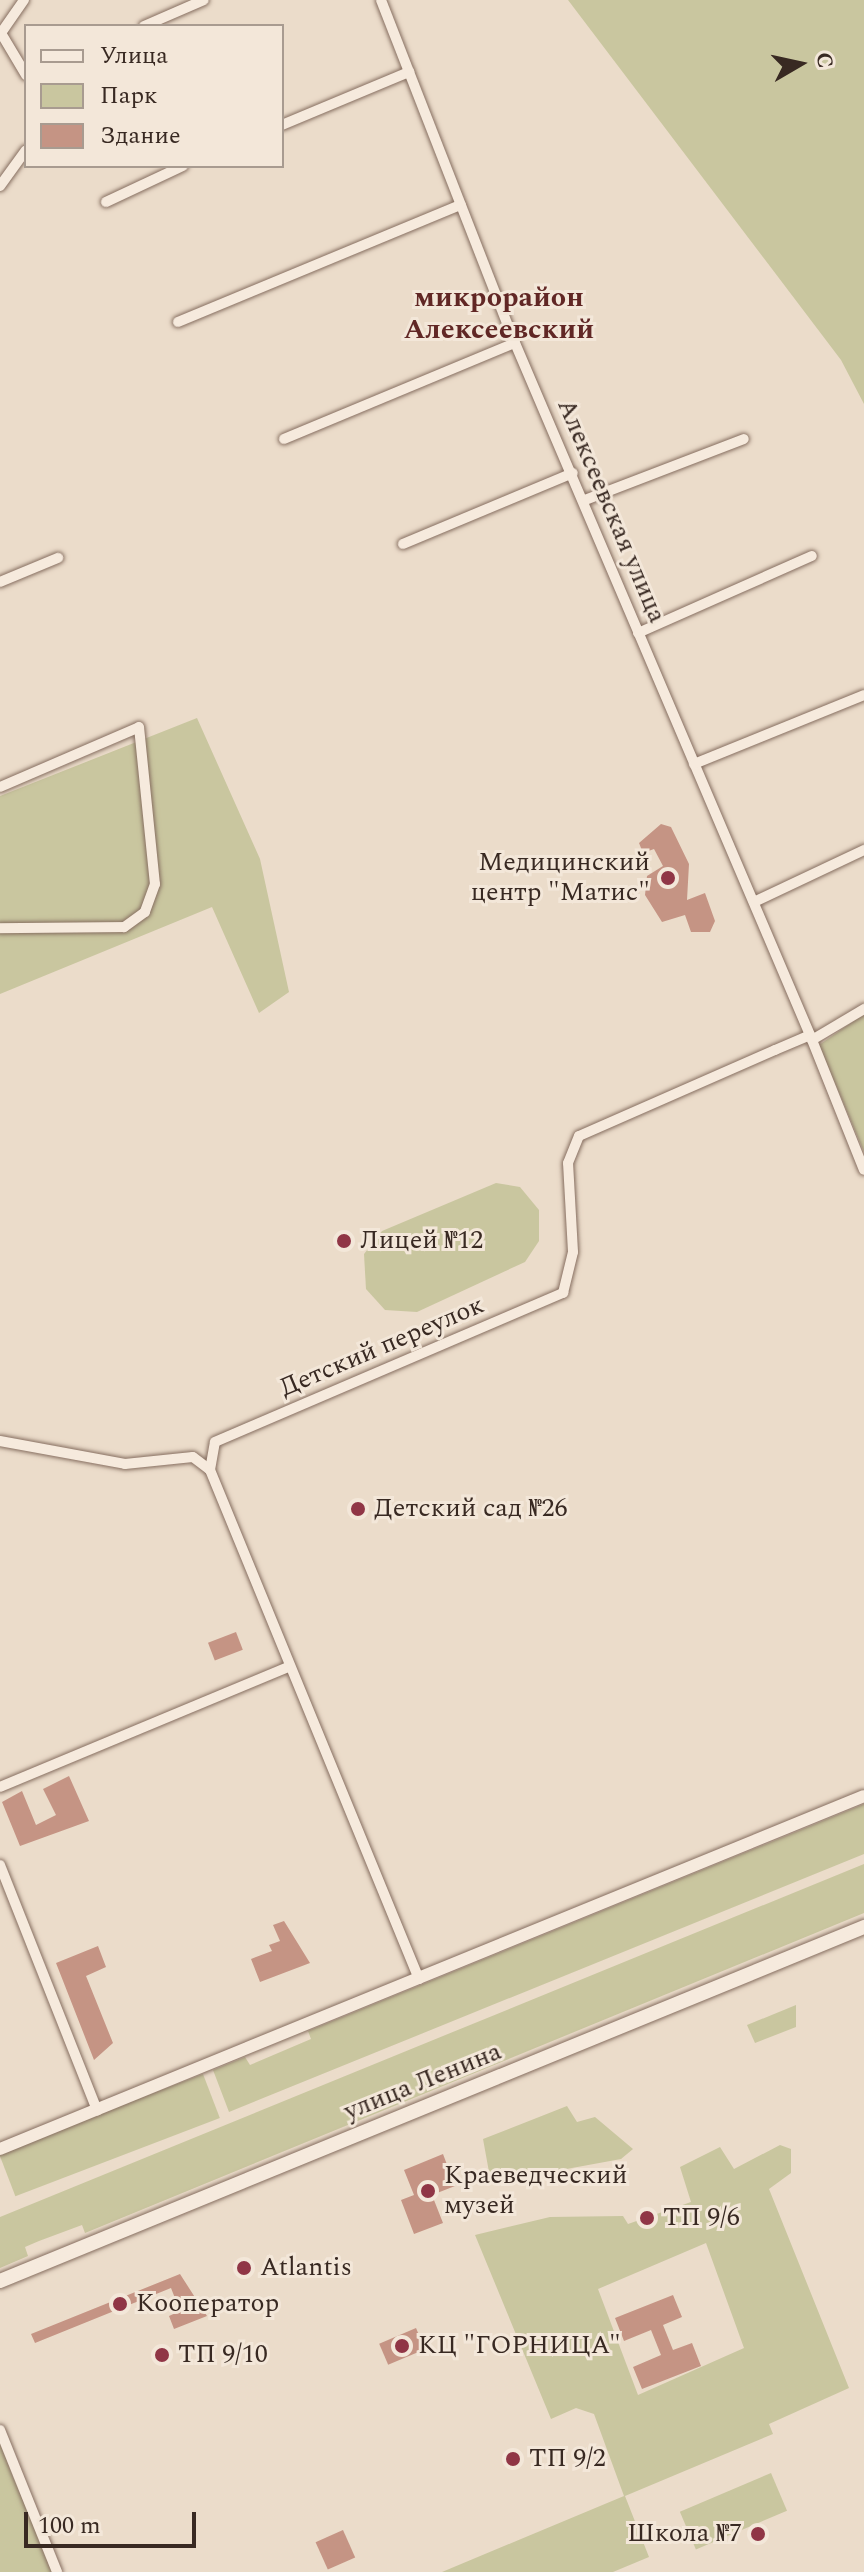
<!DOCTYPE html>
<html>
<head>
<meta charset="utf-8">
<style>
  body { margin:0 }
  #map { position:relative; width:864px; height:2572px; overflow:hidden; background:#ebdcca; font-family:Spectral,serif }
  div>[style] { position:absolute }
  [style*='--x'] { left:calc(var(--x)*1px); top:calc(var(--y)*1px); width:calc(var(--w)*1px); rotate:calc(var(--a)*1deg) }
  .green>* { inset:0; background:#c9c69f; transform-origin:0 0 }
  .building>* { inset:0; background:#c59484; transform-origin:0 0 }
  .roads { filter:drop-shadow(0 0 2px #866e60) drop-shadow(0 0 2px #866e60) }
  .minor>* { height:10px; margin:-5px; padding:0 5px; transform-origin:5px; border-radius:5px; background:#f6eadd }
  .tertiary>* { height:12px; margin:-6px; padding:0 6px; transform-origin:6px; border-radius:6px; background:#f6eadd }
  .secondary>* { height:14px; margin:-7px; padding:0 7px; transform-origin:7px; border-radius:7px; background:#f6eadd }
  .dots>* { width:22px; height:22px; translate:-50% -50%; box-sizing:border-box; border:4px solid #f3e7d9; border-radius:50% }
  span { translate:-50% -50%; white-space:nowrap; text-align:center; line-height:1.15; -webkit-text-stroke:6px #f3e7d9; paint-order:stroke }
  .street-label { font-size:26px; color:#382922 }
  .poi-label { font-size:26px; color:#382922 }
  .right { translate:-100% -50%; text-align:right }
  .left { translate:0 -50%; text-align:left }
  .neighbourhood-label { font-size:28px; color:#612725; font-weight:700 }
  .legend { position:absolute; left:24px; top:24px; width:260px; height:144px; box-sizing:border-box; background:#f3e7d9; border:2px solid #a89b90; margin:0; padding:10px 14px; list-style:none; font-size:24px; color:#382922 }
  .legend li { display:flex; align-items:center; gap:16px; height:40px }
  .legend b { width:40px; border:2px solid #a89b90 }
  .north { position:absolute; left:760px; top:24px; width:80px; height:80px; -webkit-text-stroke:6px #f3e7d9; paint-order:stroke; rotate:81deg; font-size:22px; font-weight:700; line-height:32px; text-align:center; color:#382922 }
  .north::after { content:''; display:block; margin:auto; width:28px; height:36px; background:#382922; clip-path:polygon(50% 0,100% 100%,50% 72%,0 100%) }
  .scale { position:absolute; left:24px; top:2512px; width:172px; height:36px; box-sizing:border-box; border:4px solid #382922; border-top:0; padding-left:10px; font-size:24px; line-height:28px; white-space:nowrap; color:#382922; -webkit-text-stroke:6px #f3e7d9; paint-order:stroke }
</style>
</head>
<body>
<div id="map">
  <div class="green">
    <div style="clip-path:polygon(568px 0,864px 0,864px 404px,841px 360px)"></div>
    <div style="clip-path:polygon(197px 718px,260px 859px,289px 992px,259px 1013px,212px 907px,0 994px,0 796px)"></div>
    <div style="clip-path:polygon(864px 1014px,864px 1152px,819px 1045px)"></div>
    <div style="clip-path:polygon(496px 1183px,520px 1187px,539px 1210px,539px 1241px,525px 1262px,417px 1312px,385px 1310px,366px 1289px,364px 1254px,382px 1231px)"></div>
    <div style="clip-path:polygon(864px 1804px,864px 1854px,229px 2112px,213px 2070px,245px 2057px,250px 2065px,311px 2039px,308px 2031px)"></div>
    <div style="clip-path:polygon(864px 1864px,864px 1913px,85px 2233px,82px 2225px,39px 2241px,25px 2247px,28px 2256px,0 2268px,0 2217px)"></div>
    <div style="clip-path:polygon(796px 2005px,796px 2027px,755px 2043px,747px 2025px)"></div>
    <div style="left:203px;top:2074px;width:47px;height:219px;rotate:69deg"></div>
    <div style="clip-path:polygon(567px 2106px,577px 2122px,595px 2117px,633px 2149px,621px 2159px,491px 2183px,483px 2139px)"></div>
    <div style="clip-path:polygon(evenodd,780px 2145px,791px 2149px,791px 2173px,769px 2189px,849px 2388px,769px 2424px,773px 2434px,625px 2496px,649px 2557px,613px 2572px,442px 2572px,624px 2496px,594px 2414px,576px 2408px,551px 2419px,475px 2235px,550px 2217px,623px 2216px,628px 2224px,691px 2202px,680px 2167px,720px 2147px,734px 2169px,780px 2145px,706px 2243px,744px 2348px,638px 2395px,598px 2289px,706px 2243px)"></div>
    <div style="clip-path:polygon(0 2443px,13px 2477px,54px 2572px,0 2572px)"></div>
    <div style="left:771px;top:2473px;width:41px;height:99px;rotate:67deg"></div>
  </div>
  <div class="building">
    <div style="clip-path:polygon(661px 824px,671px 827px,689px 864px,687px 900px,705px 893px,715px 921px,710px 932px,691px 932px,685px 915px,662px 922px,645px 895px,647px 876px,663px 866px,654px 849px,643px 853px,639px 843px)"></div>
    <div style="left:236px;top:1632px;width:19px;height:30px;rotate:69deg"></div>
    <div style="clip-path:polygon(69px 1776px,89px 1821px,20px 1846px,2px 1802px,22px 1791px,36px 1825px,56px 1815px,43px 1789px)"></div>
    <div style="clip-path:polygon(284px 1921px,310px 1963px,260px 1982px,251px 1959px,272px 1951px,269px 1945px,280px 1941px,273px 1925px)"></div>
    <div style="clip-path:polygon(98px 1946px,106px 1967px,86px 1976px,113px 2043px,94px 2060px,56px 1963px)"></div>
    <div style="clip-path:polygon(443px 2154px,455px 2186px,432px 2195px,443px 2223px,414px 2234px,401px 2200px,414px 2195px,404px 2170px)"></div>
    <div style="clip-path:polygon(180px 2274px,207px 2316px,174px 2329px,169px 2316px,180px 2311px,171px 2288px,35px 2343px,31px 2334px)"></div>
    <div style="clip-path:polygon(673px 2295px,682px 2317px,663px 2325px,673px 2350px,692px 2343px,701px 2366px,642px 2389px,633px 2367px,661px 2355px,651px 2330px,624px 2341px,615px 2318px)"></div>
    <div style="left:416px;top:2328px;width:23px;height:40px;rotate:67deg"></div>
    <div style="left:343px;top:2530px;width:30px;height:30px;rotate:66deg"></div>
  </div>
  <div class="roads">
    <div class="minor">
      <div style="--x:24;--y:0;--w:40;--a:124.9"></div>
      <div style="--x:1;--y:33;--w:49;--a:59.2"></div>
      <div style="--x:381;--y:0;--w:368;--a:68.7"></div>
      <div style="--x:515;--y:343;--w:752;--a:66.91"></div>
      <div style="--x:144;--y:26;--w:65;--a:-23.4"></div>
      <div style="--x:282;--y:125;--w:138;--a:-22.7"></div>
      <div style="--x:0;--y:186;--w:44;--a:-54.2"></div>
      <div style="--x:106;--y:202;--w:85;--a:-25.1"></div>
      <div style="--x:178;--y:322;--w:306;--a:-22.5"></div>
      <div style="--x:284;--y:439;--w:250;--a:-22.6"></div>
      <div style="--x:585;--y:500;--w:170;--a:-21"></div>
      <div style="--x:403;--y:544;--w:184;--a:-22.7"></div>
      <div style="--x:0;--y:582;--w:63;--a:-22.5"></div>
      <div style="--x:638;--y:633;--w:190;--a:-23.9"></div>
      <div style="--x:694;--y:764;--w:183;--a:-22.1"></div>
      <div style="--x:0;--y:787;--w:151;--a:-23.3"></div>
      <div style="--x:139;--y:727;--w:158;--a:84.2"></div>
      <div style="--x:155;--y:884;--w:30;--a:110"></div>
      <div style="--x:145;--y:912;--w:26;--a:144"></div>
      <div style="--x:124;--y:927;--w:124;--a:179.5"></div>
      <div style="--x:754;--y:902;--w:122;--a:-25.3"></div>
      <div style="--x:812;--y:1040;--w:61;--a:-30.8"></div>
      <div style="--x:0;--y:1441;--w:127;--a:10.4"></div>
      <div style="--x:125;--y:1464;--w:68;--a:-5.9"></div>
      <div style="--x:193;--y:1457;--w:21;--a:37"></div>
      <div style="--x:0;--y:1787;--w:314;--a:-22.6"></div>
      <div style="--x:0;--y:1865;--w:264;--a:68.4"></div>
      <div style="--x:419;--y:1979;--w:550;--a:-112.32"></div>
      <div style="--x:210;--y:1470;--w:28;--a:-80"></div>
      <div style="--x:215;--y:1442;--w:379;--a:-23.2"></div>
      <div style="--x:563;--y:1293;--w:42;--a:-76.3"></div>
      <div style="--x:573;--y:1252;--w:89;--a:-93.2"></div>
      <div style="--x:568;--y:1163;--w:29;--a:-68"></div>
      <div style="--x:579;--y:1136;--w:214;--a:-23.7"></div>
      <div style="--x:775;--y:1050;--w:38;--a:-23"></div>
      <div style="--x:810;--y:1035;--w:145;--a:68.2"></div>
      <div style="--x:0;--y:2430;--w:153;--a:68.1"></div>
    </div>
    <div class="tertiary">
      <div style="--x:0;--y:2149;--w:933;--a:-22.22"></div>
    </div>
    <div class="secondary">
      <div style="--x:0;--y:2281;--w:934;--a:-22.28"></div>
    </div>
  </div>
  <div class="dots">
    <div style="left:668px;top:878px;background:#903646"></div>
    <div style="left:344px;top:1241px;background:#903646"></div>
    <div style="left:358px;top:1509px;background:#903646"></div>
    <div style="left:428px;top:2191px;background:#903646"></div>
    <div style="left:647px;top:2218px;background:#903646"></div>
    <div style="left:244px;top:2268px;background:#903646"></div>
    <div style="left:120px;top:2304px;background:#903646"></div>
    <div style="left:402px;top:2346px;background:#903646"></div>
    <div style="left:162px;top:2355px;background:#903646"></div>
    <div style="left:513px;top:2459px;background:#903646"></div>
    <div style="left:758px;top:2534px;background:#903646"></div>
  </div>
  <div class="street-label">
    <span style="left:611px;top:511px;rotate:67deg">Алексеевская улица</span>
    <span style="left:382px;top:1347px;rotate:-23deg">Детский переулок</span>
    <span style="left:423px;top:2082px;rotate:-22deg">улица Ленина</span>
  </div>
  <div class="poi-label">
    <span class="right" style="left:650px;top:878px">Медицинский<br>центр "Матис"</span>
    <span class="left" style="left:360px;top:1241px">Лицей №12</span>
    <span class="left" style="left:374px;top:1509px">Детский сад №26</span>
    <span class="left" style="left:444px;top:2191px">Краеведческий<br>музей</span>
    <span class="left" style="left:663px;top:2218px">ТП 9/6</span>
    <span class="left" style="left:260px;top:2268px">Atlantis</span>
    <span class="left" style="left:136px;top:2304px">Кооператор</span>
    <span class="left" style="left:418px;top:2346px">КЦ "ГОРНИЦА"</span>
    <span class="left" style="left:178px;top:2355px">ТП 9/10</span>
    <span class="left" style="left:529px;top:2459px">ТП 9/2</span>
    <span class="right" style="left:742px;top:2534px">Школа №7</span>
  </div>
  <div class="neighbourhood-label">
    <span style="left:499px;top:314px">микрорайон<br>Алексеевский</span>
  </div>
  <ul class="legend">
  <li><b style="height:10px;background:#f6eadd"></b>Улица</li>
  <li><b style="height:22px;background:#c9c69f"></b>Парк</li>
  <li><b style="height:22px;background:#c59484"></b>Здание</li>
  </ul>
  <div class="north">С</div>
  <div class="scale">100 m</div>
</div>
</body>
</html>
